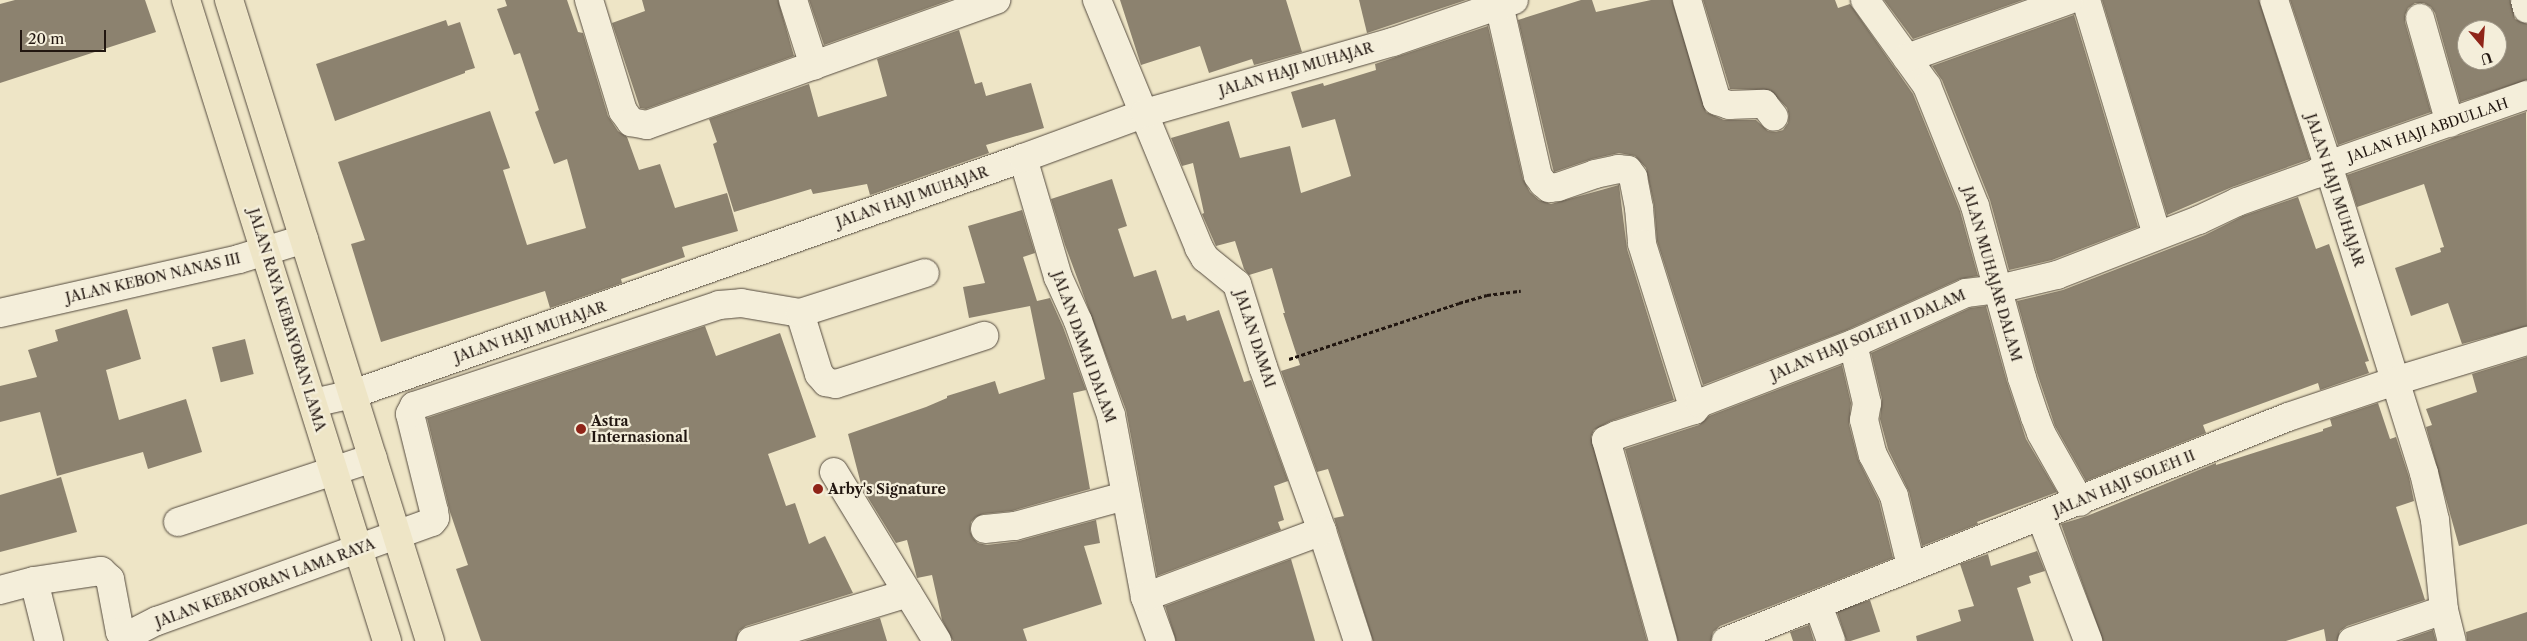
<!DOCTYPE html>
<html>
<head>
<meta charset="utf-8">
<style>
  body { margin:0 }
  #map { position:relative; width:2527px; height:641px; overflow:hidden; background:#eee5c6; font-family:"Libre Caslon Text",serif }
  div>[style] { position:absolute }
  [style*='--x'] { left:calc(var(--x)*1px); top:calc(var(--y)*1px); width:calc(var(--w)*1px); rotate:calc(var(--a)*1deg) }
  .building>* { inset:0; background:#8c826f; transform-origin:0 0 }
  .path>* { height:3px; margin-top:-1.5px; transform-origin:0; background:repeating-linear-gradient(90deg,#211610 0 4px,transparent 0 6.5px) }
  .roads { filter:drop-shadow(0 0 1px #544a3e) drop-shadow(0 0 1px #544a3e) }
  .minor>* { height:28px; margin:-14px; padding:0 14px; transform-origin:14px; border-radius:14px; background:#f4eeda }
  .major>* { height:28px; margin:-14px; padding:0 14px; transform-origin:14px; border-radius:14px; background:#eee5c6 }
  .dots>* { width:14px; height:14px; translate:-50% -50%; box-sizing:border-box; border:2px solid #f4eeda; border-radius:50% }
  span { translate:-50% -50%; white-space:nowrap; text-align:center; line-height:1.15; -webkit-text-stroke:4.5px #f4eeda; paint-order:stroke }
  .street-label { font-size:14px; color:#211610 }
  .poi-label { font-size:14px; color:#211610; font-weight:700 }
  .left { translate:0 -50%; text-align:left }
  .north { position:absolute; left:2457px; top:20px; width:50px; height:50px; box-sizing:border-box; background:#f4eeda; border:1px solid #a09889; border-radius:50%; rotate:162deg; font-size:14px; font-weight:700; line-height:20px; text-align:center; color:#211610 }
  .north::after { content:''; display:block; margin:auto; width:18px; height:22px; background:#8f2418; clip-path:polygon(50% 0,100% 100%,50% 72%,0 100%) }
  .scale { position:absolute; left:20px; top:30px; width:86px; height:22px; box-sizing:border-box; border:2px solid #211610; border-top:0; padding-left:6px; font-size:15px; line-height:18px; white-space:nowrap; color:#211610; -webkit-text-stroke:4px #f4eeda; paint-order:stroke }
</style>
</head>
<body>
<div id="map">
  <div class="building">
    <div style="clip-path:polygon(15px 0,145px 0,156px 32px,0 83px,0 4px)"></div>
    <div style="clip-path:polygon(505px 0,567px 0,578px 32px,583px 33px,608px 116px,618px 131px,627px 137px,639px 170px,660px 164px,675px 208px,727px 193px,738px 231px,682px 247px,685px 257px,621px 279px,622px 283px,550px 308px,545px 291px,381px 342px,351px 244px,365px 240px,338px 162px,490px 111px,510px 168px,503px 170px,527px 245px,586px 228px,567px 159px,554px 164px,535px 112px,539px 110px,520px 53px,514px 55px,497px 9px,507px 6px)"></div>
    <div style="clip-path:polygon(642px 0,778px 0,794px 56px,646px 109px,640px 108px,612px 23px,645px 11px)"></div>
    <div style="clip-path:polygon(809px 0,950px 0,824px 45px)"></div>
    <div style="clip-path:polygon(1120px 0,1286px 0,1302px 52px,1254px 65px,1252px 59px,1209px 73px,1200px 46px,1141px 65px)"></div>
    <div style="clip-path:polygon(1359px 0,1466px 0,1367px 33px)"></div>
    <div style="clip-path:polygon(1581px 0,1592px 0,1596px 12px,1651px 0,1672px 0,1706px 112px,1724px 120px,1756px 120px,1768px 131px,1776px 132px,1783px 130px,1788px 123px,1789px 115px,1787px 108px,1770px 90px,1730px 89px,1703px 0,1835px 0,1838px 8px,1850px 4px,1913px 94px,1960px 211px,1978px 276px,1960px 279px,1847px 330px,1703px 385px,1657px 241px,1654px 205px,1646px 168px,1635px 156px,1619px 153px,1592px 159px,1554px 172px,1553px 169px,1518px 20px)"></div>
    <div style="clip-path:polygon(1884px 0,2023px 0,1913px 39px)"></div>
    <div style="clip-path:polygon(2102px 0,2259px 0,2310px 159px,2232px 187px,2167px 215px)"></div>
    <div style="clip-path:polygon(evenodd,2290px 0,2510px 0,2515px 19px,2527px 24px,2527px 80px,2460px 102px,2435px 13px,2431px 7px,2424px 3px,2415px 3px,2408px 8px,2405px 15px,2405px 22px,2431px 112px,2338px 145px,2290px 0,2467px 30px,2497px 30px,2497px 60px,2467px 60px,2467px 30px)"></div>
    <div style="clip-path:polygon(2074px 15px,2138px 227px,2052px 260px,2009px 270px,1990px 200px,1942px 80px,1932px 66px)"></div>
    <div style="clip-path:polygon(446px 20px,448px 26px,460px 22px,475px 68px,465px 71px,465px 73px,335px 121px,316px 64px)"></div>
    <div style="clip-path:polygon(1488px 26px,1523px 179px,1530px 192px,1539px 200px,1551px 204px,1619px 185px,1627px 249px,1674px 400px,1611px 421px,1594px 430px,1591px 437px,1647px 641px,1373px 641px,1334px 518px,1344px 516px,1328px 469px,1317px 472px,1281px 371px,1300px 365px,1283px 313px,1285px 313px,1272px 268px,1249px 275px,1244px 269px,1235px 241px,1216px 246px,1202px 214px,1204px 213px,1193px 163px,1182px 166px,1171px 138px,1229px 121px,1240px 158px,1290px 146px,1301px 193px,1351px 176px,1335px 119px,1302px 128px,1291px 92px,1323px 83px,1324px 86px,1376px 70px,1375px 64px)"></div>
    <div style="clip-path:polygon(959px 30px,975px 84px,982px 82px,986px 96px,1031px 83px,1044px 128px,986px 145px,989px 153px,876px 193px,870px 195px,867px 184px,813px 194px,811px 189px,734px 212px,713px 144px,717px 142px,709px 119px,809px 84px,818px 117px,887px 96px,877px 59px)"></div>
    <div style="clip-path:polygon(2526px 112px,2527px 326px,2462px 344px,2448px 303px,2411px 316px,2395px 268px,2441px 252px,2440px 248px,2444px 247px,2424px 184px,2357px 207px,2347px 175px)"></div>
    <div style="clip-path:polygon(1112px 179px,1127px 226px,1118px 229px,1134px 277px,1156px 270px,1172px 319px,1185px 315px,1187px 321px,1219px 310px,1244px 382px,1251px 380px,1288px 481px,1274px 486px,1284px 520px,1278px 522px,1281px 530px,1157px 576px,1126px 410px,1065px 245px,1051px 199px)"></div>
    <div style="clip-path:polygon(2298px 197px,2316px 249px,2329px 244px,2369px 361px,2365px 362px,2369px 373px,2320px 390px,2318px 383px,2203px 425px,2206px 433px,2086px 481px,2055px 426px,2037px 373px,2017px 301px,2063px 290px,2205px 235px,2243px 216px)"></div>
    <div style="clip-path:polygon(1022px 210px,1035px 253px,1023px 257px,1037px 301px,1050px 298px,1063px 327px,1086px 390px,1073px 393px,1090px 489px,1012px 511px,983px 514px,976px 517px,971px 522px,970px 531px,973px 538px,978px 543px,987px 545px,1019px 541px,1096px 520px,1100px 543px,1084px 546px,1102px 604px,1023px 629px,1027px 641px,953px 641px,942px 620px,932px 575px,917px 578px,907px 540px,896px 543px,862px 488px,848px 434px,926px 407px,947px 398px,947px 396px,995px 381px,999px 394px,1045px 379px,1030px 306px,969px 318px,963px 287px,985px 283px,968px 226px)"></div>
    <div style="clip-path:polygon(1986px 306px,2007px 382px,2026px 439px,2057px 492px,1977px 522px,1978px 524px,1922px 546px,1909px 492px,1888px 449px,1880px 419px,1882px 399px,1871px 353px,1970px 308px)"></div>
    <div style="clip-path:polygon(127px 309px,141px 359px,106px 370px,119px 420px,186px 399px,202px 452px,148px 469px,143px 452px,57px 476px,40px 412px,0 422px,0 386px,37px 377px,28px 350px,58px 341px,55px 330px)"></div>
    <div style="clip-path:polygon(705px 326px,716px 356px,780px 333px,816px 437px,768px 454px,786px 506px,795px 503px,809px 544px,825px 536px,853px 593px,746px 626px,739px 631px,736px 641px,481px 641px,456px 569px,468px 565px,450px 512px,427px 418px)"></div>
    <div style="left:245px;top:339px;width:36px;height:34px;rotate:76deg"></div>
    <div style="clip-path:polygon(2527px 357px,2527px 524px,2459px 546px,2426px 427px,2432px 425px,2426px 409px,2477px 392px,2472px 374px)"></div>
    <div style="clip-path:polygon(1842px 365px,1851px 403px,1849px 424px,1858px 459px,1879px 501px,1893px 558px,1720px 626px,1713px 632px,1711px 641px,1678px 641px,1625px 449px,1699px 425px,1709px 416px)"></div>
    <div style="clip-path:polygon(2378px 403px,2390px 439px,2396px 437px,2409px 477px,2414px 501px,2396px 507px,2425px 600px,2347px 626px,2340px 631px,2337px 641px,2326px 641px,2324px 629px,2286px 641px,2103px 641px,2061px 524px,2087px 516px,2216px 463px,2216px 465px,2323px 431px,2323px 429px,2332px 426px,2330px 419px)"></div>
    <div style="clip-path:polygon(61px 477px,77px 532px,0 552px,0 495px)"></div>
    <div style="clip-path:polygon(2037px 551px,2045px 571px,2029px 576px,2031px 583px,2017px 588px,2034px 641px,1917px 641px,1916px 636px,1961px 621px,1958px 610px,1974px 606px,1960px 564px,1988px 554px,1991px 566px)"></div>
    <div style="clip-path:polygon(1291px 559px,1315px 641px,1176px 641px,1165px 606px)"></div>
    <div style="left:1870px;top:600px;width:33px;height:35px;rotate:72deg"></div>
    <div style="clip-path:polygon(2527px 612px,2527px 641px,2467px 641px,2466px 632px)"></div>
    <div style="clip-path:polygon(880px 618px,887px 641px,804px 641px)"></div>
    <div style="clip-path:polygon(1809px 625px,1814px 641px,1793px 641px,1790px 632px)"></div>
    <div style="clip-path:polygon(2433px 630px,2436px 641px,2401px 641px)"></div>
  </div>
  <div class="path">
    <div style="--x:1289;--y:359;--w:179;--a:-18.2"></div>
    <div style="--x:1459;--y:303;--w:29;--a:-16"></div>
    <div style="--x:1487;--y:295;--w:34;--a:-7"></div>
  </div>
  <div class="roads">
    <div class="minor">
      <div style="--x:589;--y:0;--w:116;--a:73"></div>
      <div style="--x:623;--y:111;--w:14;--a:54"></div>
      <div style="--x:631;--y:122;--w:16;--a:11"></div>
      <div style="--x:647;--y:125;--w:371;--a:-19.7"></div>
      <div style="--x:793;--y:0;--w:69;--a:72.3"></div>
      <div style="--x:1097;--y:0;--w:268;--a:67.6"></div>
      <div style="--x:1199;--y:248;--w:12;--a:59"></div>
      <div style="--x:1205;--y:258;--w:41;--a:39.1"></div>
      <div style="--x:1237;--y:284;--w:87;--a:72.6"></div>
      <div style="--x:1263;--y:367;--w:174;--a:70.2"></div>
      <div style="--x:1322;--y:531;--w:116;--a:71.9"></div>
      <div style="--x:1498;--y:0;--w:180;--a:77.2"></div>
      <div style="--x:1538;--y:176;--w:9;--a:54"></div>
      <div style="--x:1543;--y:183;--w:8;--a:40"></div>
      <div style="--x:1549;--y:188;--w:9;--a:-6"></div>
      <div style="--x:1558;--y:187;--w:39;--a:-19"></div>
      <div style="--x:1595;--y:174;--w:24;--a:-12"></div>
      <div style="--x:1618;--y:169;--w:10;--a:6"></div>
      <div style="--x:1628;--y:170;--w:9;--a:54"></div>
      <div style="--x:1633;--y:177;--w:32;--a:79"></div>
      <div style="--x:1639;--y:208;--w:36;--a:85"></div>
      <div style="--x:1642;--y:244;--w:174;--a:72.6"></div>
      <div style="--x:1687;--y:0;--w:105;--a:73.5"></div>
      <div style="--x:1717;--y:101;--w:13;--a:18"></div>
      <div style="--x:1729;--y:105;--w:35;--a:-2"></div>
      <div style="--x:1764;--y:104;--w:16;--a:52"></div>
      <div style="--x:1865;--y:0;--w:106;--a:54.2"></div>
      <div style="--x:1927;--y:86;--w:129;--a:68.2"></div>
      <div style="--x:1975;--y:206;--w:178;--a:74.7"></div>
      <div style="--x:2022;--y:378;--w:41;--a:71.6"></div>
      <div style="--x:2035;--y:417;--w:17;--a:69"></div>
      <div style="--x:2041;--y:433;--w:79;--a:60.5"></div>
      <div style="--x:2086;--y:0;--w:245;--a:73.2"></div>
      <div style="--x:2274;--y:0;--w:174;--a:71.9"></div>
      <div style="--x:2328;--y:165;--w:323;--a:72.7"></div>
      <div style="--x:2424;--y:473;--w:48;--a:76.8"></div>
      <div style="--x:2435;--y:520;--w:90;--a:84.3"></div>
      <div style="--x:2444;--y:610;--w:32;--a:76"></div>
      <div style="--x:2525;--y:0;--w:9;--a:77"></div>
      <div style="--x:2420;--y:18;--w:109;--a:74.1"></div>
      <div style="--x:1907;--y:58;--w:172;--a:-19.7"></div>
      <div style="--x:1023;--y:158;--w:124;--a:73.6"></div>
      <div style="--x:1058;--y:277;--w:48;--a:65.6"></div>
      <div style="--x:1078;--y:321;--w:100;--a:70.7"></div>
      <div style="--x:1111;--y:415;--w:185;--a:79.4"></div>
      <div style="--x:1145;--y:597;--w:47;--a:70"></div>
      <div style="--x:0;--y:313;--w:245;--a:-12.7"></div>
      <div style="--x:239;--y:259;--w:68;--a:-17.1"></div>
      <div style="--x:800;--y:313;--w:64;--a:72.7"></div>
      <div style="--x:819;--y:374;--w:11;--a:49"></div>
      <div style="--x:826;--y:382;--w:10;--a:11"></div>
      <div style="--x:836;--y:384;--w:156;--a:-18"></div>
      <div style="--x:1853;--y:344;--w:61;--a:76.7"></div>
      <div style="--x:1867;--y:403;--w:17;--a:100"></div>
      <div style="--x:1864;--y:420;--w:36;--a:76"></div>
      <div style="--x:1873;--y:455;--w:46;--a:62.9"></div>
      <div style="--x:1894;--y:496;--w:72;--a:76.3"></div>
      <div style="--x:313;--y:403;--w:41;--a:-12.7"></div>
      <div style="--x:353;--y:394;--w:710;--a:-19.4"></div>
      <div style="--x:1023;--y:158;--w:130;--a:-20.2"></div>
      <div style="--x:1145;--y:113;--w:258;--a:-16"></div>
      <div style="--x:1393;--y:42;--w:128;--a:-19.1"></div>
      <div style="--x:834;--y:472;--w:198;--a:58.6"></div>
      <div style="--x:2041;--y:517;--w:133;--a:69.2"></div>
      <div style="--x:178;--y:522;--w:205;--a:-18.2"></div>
      <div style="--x:985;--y:529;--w:30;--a:-6"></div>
      <div style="--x:1015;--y:526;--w:114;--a:-15.3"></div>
      <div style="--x:34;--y:581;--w:62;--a:76"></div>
      <div style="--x:0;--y:590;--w:35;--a:-15"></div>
      <div style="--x:34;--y:581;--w:68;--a:-8.5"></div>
      <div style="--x:101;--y:571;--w:12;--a:42"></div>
      <div style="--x:110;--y:579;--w:54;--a:79.3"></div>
      <div style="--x:120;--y:632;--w:8;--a:30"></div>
      <div style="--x:127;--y:636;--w:34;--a:-27"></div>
      <div style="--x:157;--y:621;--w:292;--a:-19.8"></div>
      <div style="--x:432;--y:522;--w:5;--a:-53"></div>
      <div style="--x:435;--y:518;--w:7;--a:-98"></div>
      <div style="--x:434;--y:511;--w:100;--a:-103.9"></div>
      <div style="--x:410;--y:414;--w:9;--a:-63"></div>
      <div style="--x:414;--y:406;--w:321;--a:-18.3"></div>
      <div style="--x:719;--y:305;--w:22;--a:-5"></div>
      <div style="--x:741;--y:303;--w:60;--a:9.6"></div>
      <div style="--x:800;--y:313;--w:131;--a:-17.7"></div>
      <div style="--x:1145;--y:597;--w:189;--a:-20.4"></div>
      <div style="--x:1818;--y:605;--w:38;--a:70"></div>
      <div style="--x:751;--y:641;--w:164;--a:-17"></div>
      <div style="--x:1663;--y:641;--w:209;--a:-105.8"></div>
      <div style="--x:1606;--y:440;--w:12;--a:-24"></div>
      <div style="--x:1617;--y:435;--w:81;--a:-18"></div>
      <div style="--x:1694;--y:410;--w:9;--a:-49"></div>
      <div style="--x:1700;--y:403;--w:164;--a:-21.1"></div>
      <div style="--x:1853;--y:344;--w:124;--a:-24.3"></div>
      <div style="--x:1966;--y:293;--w:32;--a:-7"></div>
      <div style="--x:1998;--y:289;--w:61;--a:-13.3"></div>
      <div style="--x:2057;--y:275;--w:152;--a:-21.2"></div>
      <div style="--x:2199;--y:220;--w:42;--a:-25.3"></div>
      <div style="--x:2237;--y:202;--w:83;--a:-19.7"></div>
      <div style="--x:2315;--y:174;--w:16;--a:-35"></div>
      <div style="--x:2328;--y:165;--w:211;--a:-19.4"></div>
      <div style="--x:1726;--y:641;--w:605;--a:-21.73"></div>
      <div style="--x:2288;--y:417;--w:113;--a:-18.6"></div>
      <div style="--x:2395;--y:381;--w:138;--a:-16.9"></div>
      <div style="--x:2352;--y:641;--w:97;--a:-18.6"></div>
    </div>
    <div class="major">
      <div style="--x:186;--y:0;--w:672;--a:72.59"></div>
      <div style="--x:229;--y:0;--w:672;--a:72.59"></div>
    </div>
  </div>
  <div class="dots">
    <div style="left:581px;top:429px;background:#8f2418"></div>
    <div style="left:818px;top:489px;background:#8f2418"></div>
  </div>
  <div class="street-label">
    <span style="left:1296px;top:69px;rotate:-16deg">JALAN HAJI MUHAJAR</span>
    <span style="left:2428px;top:130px;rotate:-19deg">JALAN HAJI ABDULLAH</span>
    <span style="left:2335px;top:190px;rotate:72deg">JALAN HAJI MUHAJAR</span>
    <span style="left:912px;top:197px;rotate:-19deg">JALAN HAJI MUHAJAR</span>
    <span style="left:1992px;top:274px;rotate:74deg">JALAN MUHAJAR DALAM</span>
    <span style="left:153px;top:278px;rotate:-13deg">JALAN KEBON NANAS III</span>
    <span style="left:287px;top:320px;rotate:73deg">JALAN RAYA KEBAYORAN LAMA</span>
    <span style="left:530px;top:332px;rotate:-19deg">JALAN HAJI MUHAJAR</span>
    <span style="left:1868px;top:335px;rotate:-23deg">JALAN HAJI SOLEH II DALAM</span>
    <span style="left:1255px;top:339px;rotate:72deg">JALAN DAMAI</span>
    <span style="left:1084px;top:347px;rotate:70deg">JALAN DAMAI DALAM</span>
    <span style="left:2124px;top:483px;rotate:-22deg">JALAN HAJI SOLEH II</span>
    <span style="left:265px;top:583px;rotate:-20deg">JALAN KEBAYORAN LAMA RAYA</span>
  </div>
  <div class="poi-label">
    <span class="left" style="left:591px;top:429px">Astra<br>Internasional</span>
    <span class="left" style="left:828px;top:489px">Arby's Signature</span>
  </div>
  <div class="north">U</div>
  <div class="scale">20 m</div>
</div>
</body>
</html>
